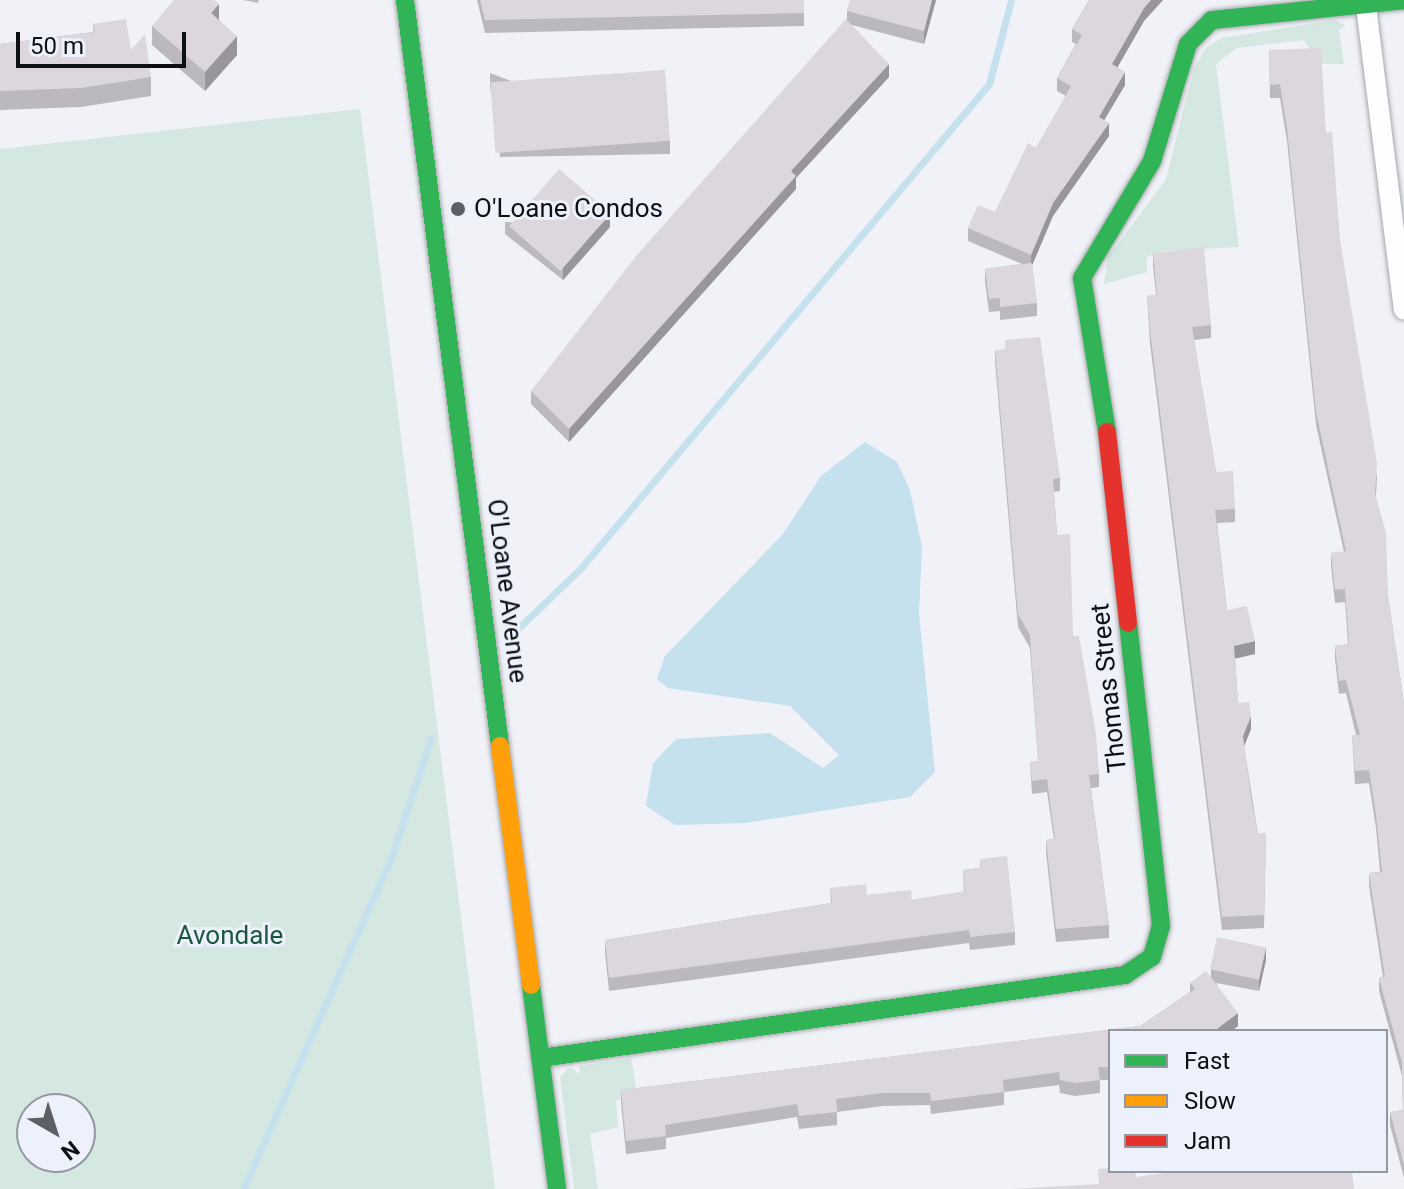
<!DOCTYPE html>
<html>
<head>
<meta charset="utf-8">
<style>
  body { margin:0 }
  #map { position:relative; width:1404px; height:1189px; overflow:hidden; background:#f0f2f8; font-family:Roboto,sans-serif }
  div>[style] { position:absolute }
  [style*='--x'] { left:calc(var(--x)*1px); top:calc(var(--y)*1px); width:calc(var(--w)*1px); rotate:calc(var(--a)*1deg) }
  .green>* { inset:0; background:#d4e7e0 }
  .water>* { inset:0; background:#c5e1ee }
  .stream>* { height:7px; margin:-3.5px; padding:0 3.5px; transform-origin:3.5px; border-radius:3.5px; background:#c5e1ee }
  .roads { filter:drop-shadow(0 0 2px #a6a8ac) drop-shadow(0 0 2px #a6a8ac) }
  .street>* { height:20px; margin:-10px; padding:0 10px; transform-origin:10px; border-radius:10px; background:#fdfdfe }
  .fast>* { height:18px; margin:-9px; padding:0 9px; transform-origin:9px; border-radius:9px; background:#30b455 }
  .slow>* { height:18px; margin:-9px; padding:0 9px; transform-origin:9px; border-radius:9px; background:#ff9f0a }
  .jam>* { height:18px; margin:-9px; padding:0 9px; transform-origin:9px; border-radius:9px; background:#e5322d }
  .wall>* { inset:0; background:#bcb9be }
  .shaded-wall>* { inset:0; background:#99969b }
  .building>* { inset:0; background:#dbd7dd; transform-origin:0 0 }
  .dots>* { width:22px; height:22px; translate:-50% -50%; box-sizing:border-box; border:4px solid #edf1fc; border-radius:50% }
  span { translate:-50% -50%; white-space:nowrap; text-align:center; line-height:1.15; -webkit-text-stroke:6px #edf1fc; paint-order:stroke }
  .poi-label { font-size:26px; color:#0f1014 }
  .left { translate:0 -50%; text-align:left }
  .street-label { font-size:26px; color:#0f1014 }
  .park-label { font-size:26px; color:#1b573d }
  .legend { position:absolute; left:1108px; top:1029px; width:280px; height:144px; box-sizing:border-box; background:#edf1fc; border:2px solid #94979f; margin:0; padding:10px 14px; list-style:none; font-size:24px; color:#0f1014 }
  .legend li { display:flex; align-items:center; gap:16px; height:40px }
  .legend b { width:40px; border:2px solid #94979f }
  .north { position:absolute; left:16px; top:1093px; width:80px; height:80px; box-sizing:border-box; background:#edf1fc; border:2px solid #94979f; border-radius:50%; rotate:141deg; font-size:22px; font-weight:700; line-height:32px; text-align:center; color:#0f1014 }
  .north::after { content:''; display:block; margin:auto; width:28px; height:36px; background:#5e5f64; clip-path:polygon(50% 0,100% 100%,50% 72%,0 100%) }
  .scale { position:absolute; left:16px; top:32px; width:170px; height:36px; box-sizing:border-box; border:4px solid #0f1014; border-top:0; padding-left:10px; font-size:24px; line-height:28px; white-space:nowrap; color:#0f1014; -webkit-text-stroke:6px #edf1fc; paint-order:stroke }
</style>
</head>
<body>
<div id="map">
  <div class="green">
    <div style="clip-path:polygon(1335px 20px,1345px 25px,1339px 30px,1344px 64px,1320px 64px,1304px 40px,1237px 48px,1216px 64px,1239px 247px,1162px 251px,1147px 257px,1147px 272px,1104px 284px,1108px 257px,1166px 179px,1194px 68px,1206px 48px,1221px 38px)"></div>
    <div style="clip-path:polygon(evenodd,360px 109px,495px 1189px,0 1189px,0 149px,360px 109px,80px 1109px,80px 1157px,32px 1157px,32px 1109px,80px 1109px)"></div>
    <div style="clip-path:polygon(631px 1058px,636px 1086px,630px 1097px,616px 1100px,618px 1127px,590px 1134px,598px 1189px,574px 1189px,560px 1077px,570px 1067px,580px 1074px,579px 1066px)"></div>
  </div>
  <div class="water">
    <div style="clip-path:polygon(865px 442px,897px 462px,910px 490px,922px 547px,919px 614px,935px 772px,910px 797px,746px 823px,675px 825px,646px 806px,653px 763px,676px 739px,770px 733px,823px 768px,839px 755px,790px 706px,668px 688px,657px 679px,665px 656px,783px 534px,821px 476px)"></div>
  </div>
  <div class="stream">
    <div style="--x:507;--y:639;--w:101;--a:-43.8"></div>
    <div style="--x:580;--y:569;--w:634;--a:-49.86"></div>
    <div style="--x:989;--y:84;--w:87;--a:-75.3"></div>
    <div style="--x:243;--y:1189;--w:363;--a:-65.9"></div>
    <div style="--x:391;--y:858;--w:126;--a:-71.6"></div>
  </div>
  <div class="roads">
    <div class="street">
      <div style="--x:1366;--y:6;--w:306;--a:82.9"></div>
    </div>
    <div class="fast">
      <div style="--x:405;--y:0;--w:752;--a:82.74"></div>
      <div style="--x:1107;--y:432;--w:156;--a:-99.2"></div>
      <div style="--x:1082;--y:278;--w:136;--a:-59.1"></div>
      <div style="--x:1152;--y:161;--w:122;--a:-72.9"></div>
      <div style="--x:1188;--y:44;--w:34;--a:-45"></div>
      <div style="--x:1212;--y:20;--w:193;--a:-5.9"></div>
      <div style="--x:531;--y:985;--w:206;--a:82.7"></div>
      <div style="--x:541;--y:1058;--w:590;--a:-8.09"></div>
      <div style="--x:1125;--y:975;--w:32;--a:-34"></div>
      <div style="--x:1152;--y:957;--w:32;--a:-74"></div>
      <div style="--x:1161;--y:926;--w:305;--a:-96.2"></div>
    </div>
    <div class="slow">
      <div style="--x:500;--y:746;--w:241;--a:82.6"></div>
    </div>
    <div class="jam">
      <div style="--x:1107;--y:432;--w:192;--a:83.7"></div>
    </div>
  </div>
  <div class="wall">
    <div style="clip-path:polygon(243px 0,259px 0,258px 3px)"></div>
    <div style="clip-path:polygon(477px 0,804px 0,804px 26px,485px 33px)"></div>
    <div style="clip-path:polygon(850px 0,936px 0,924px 44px,852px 25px,889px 77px,796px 178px,796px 189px,569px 442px,531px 404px,531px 391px,847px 21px,847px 11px)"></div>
    <div style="clip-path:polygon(1089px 0,1163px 0,1144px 21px,1117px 67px,1125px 85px,1104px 120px,1109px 136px,1053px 216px,1032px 265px,1037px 303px,1037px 316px,1000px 320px,1000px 311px,989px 312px,985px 282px,985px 269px,1022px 264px,968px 241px,968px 228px,995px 212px,1036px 148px,1066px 96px,1057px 91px,1057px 78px,1076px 44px,1072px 42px,1072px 29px)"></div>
    <div style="clip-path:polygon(219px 20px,237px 55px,205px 91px,152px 45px,152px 26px)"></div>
    <div style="clip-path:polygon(93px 24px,131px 50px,151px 77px,151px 96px,81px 107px,0 110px,0 44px,93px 32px)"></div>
    <div style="clip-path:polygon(1269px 50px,1326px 133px,1340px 241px,1377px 477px,1376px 496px,1388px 596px,1404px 703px,1404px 1178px,1390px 1125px,1390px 1112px,1403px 1110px,1402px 1076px,1379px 991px,1379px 978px,1383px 977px,1369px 886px,1369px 873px,1380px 872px,1376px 828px,1369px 783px,1355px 784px,1352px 735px,1356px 735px,1346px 693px,1339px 694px,1335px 659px,1335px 646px,1348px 644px,1345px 602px,1335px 603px,1331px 566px,1331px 553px,1344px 552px,1316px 425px,1287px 141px,1280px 98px,1270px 98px)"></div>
    <div style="clip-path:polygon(490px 73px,670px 141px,670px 154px,500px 157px,490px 86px)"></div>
    <div style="clip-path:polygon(505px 222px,610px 227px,563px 280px,505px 234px)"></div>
    <div style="clip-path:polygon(1153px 253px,1211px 325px,1211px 338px,1194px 340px,1216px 472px,1235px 509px,1235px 522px,1217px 523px,1227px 610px,1255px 654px,1235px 658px,1238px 703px,1251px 729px,1244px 746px,1258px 834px,1266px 833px,1264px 928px,1222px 930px,1150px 343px,1147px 296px,1156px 295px,1153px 266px)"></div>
    <div style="clip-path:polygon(995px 350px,1060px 478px,1060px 491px,1054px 492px,1057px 535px,1073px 636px,1099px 774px,1099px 787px,1091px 788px,1109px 925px,1109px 938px,1056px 942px,1046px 853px,1046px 840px,1054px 839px,1047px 792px,1032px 794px,1030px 762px,1038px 761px,1030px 648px,1018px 627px,995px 362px)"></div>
    <div style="clip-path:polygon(980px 859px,1015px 932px,1015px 945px,970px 950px,969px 943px,609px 991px,605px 953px,605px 940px,831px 903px,830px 888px,867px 895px,912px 900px,964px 892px,963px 870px,980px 868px)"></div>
    <div style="clip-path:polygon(1266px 960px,1259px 991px,1216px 983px,1238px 1026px,1110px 1031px,1110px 1080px,1100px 1080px,1100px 1093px,1075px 1096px,1060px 1093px,1059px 1085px,1004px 1092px,1004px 1105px,931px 1114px,930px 1105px,883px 1106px,837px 1112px,837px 1125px,799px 1129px,797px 1117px,666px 1138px,666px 1149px,626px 1154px,621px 1103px,621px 1090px,1140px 1026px,1190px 992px,1190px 983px,1211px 977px,1211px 969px)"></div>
  </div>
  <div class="shaded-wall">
    <div style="clip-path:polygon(932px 0,936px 0,924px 44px,924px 31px)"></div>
    <div style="clip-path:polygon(1151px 0,1163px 0,1144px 21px,1112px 77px,1112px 64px,1144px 8px)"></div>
    <div style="clip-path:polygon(219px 4px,219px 23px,211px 13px)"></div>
    <div style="clip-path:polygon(237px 36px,237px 55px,205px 91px,205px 72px)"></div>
    <div style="clip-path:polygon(889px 64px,889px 77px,796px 178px,796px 189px,569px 442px,569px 429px,791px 171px)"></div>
    <div style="clip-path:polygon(1125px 72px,1125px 85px,1099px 129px,1099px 117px)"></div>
    <div style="clip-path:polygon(1109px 123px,1109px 136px,1053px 216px,1031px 268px,1031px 255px,1053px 203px)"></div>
    <div style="clip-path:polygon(610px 214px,610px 227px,563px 280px,563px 267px)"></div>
    <div style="clip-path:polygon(1255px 641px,1255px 654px,1234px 659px,1234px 646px)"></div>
    <div style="clip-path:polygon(1251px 716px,1251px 729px,1243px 749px,1243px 736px)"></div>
    <div style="clip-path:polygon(1266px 947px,1266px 960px,1259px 991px,1259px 978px)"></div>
    <div style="clip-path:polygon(1238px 1013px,1238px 1026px,1232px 1031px,1214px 1031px)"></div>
  </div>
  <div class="building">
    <div style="clip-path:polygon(174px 0,214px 0,219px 4px,211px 13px,237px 36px,205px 72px,152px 26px)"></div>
    <div style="clip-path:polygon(480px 0,804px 0,804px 13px,485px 20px)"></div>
    <div style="clip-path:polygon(850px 0,932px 0,924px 31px,847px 11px)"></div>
    <div style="clip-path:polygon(1089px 0,1151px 0,1144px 8px,1112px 64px,1125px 72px,1099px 117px,1109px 123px,1053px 203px,1031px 255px,968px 228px,978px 205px,995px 212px,1028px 143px,1036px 148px,1071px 86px,1057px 78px,1082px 35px,1072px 29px)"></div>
    <div style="clip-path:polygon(126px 19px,131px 50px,145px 34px,151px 77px,81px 88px,0 91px,0 44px,94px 32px,93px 24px)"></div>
    <div style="clip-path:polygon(846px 19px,889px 64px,791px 171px,796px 176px,569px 429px,531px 391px,637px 255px)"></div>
    <div style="clip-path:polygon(1321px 48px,1326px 133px,1332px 132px,1340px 241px,1377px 463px,1375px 493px,1386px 533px,1388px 596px,1404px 703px,1404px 1165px,1390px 1112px,1403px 1110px,1402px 1063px,1379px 978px,1385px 977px,1369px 873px,1382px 872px,1376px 815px,1369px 770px,1355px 771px,1352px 735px,1360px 735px,1346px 680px,1339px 681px,1335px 646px,1349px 644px,1345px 589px,1335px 590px,1331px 553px,1346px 551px,1316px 412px,1287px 128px,1280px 84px,1270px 85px,1269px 50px)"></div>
    <div style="left:665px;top:70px;width:71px;height:175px;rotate:86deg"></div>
    <div style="left:559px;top:169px;width:68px;height:76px;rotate:41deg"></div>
    <div style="clip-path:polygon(1204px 247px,1211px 325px,1192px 327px,1216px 472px,1233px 471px,1235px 509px,1215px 510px,1227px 610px,1247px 606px,1255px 641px,1234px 646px,1238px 703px,1249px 702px,1251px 716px,1243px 736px,1251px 797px,1258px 834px,1266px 833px,1264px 915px,1222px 917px,1150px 330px,1147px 296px,1157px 295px,1153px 253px)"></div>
    <div style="clip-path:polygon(1032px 263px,1037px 303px,1000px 307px,1000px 298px,989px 299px,985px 269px)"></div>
    <div style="clip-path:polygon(1040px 337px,1060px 478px,1053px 479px,1057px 535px,1070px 534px,1073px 636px,1079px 636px,1096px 734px,1099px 774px,1089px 775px,1109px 925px,1056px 929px,1046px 840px,1055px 839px,1047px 779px,1032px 781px,1030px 762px,1038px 761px,1030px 635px,1018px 614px,995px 350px,1005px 349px,1005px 340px)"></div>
    <div style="clip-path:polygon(1007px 856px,1015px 932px,970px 937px,969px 930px,609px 978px,605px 940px,832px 903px,830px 888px,866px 884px,867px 895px,911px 890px,912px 900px,965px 891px,963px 870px,981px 868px,980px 859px)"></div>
    <div style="left:1217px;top:937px;width:50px;height:33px;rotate:12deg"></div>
    <div style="clip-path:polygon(1206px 971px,1238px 1013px,1214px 1031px,1110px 1031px,1110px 1067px,1098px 1067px,1100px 1080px,1075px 1083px,1060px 1080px,1059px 1072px,1003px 1080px,1004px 1092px,931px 1101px,930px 1093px,883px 1093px,836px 1099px,837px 1112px,799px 1116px,797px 1104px,665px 1125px,666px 1136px,626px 1141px,621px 1090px,1140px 1026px,1195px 989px,1190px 983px)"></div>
    <div style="clip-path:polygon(1110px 1168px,1110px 1171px,1135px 1171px,1136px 1177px,1179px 1171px,1352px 1171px,1354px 1189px,1011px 1189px,1099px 1184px,1098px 1169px)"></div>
  </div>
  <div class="dots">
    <div style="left:458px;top:209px;background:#5e5f64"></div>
  </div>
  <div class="poi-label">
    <span class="left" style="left:474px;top:209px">O'Loane Condos</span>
  </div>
  <div class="street-label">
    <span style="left:507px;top:591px;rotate:83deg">O'Loane Avenue</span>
    <span style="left:1109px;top:688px;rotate:-96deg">Thomas Street</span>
  </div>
  <div class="park-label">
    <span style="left:230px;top:936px">Avondale</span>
  </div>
  <ul class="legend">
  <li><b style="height:10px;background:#30b455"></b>Fast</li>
  <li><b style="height:10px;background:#ff9f0a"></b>Slow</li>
  <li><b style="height:10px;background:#e5322d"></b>Jam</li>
  </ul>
  <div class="north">N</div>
  <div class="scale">50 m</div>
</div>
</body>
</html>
